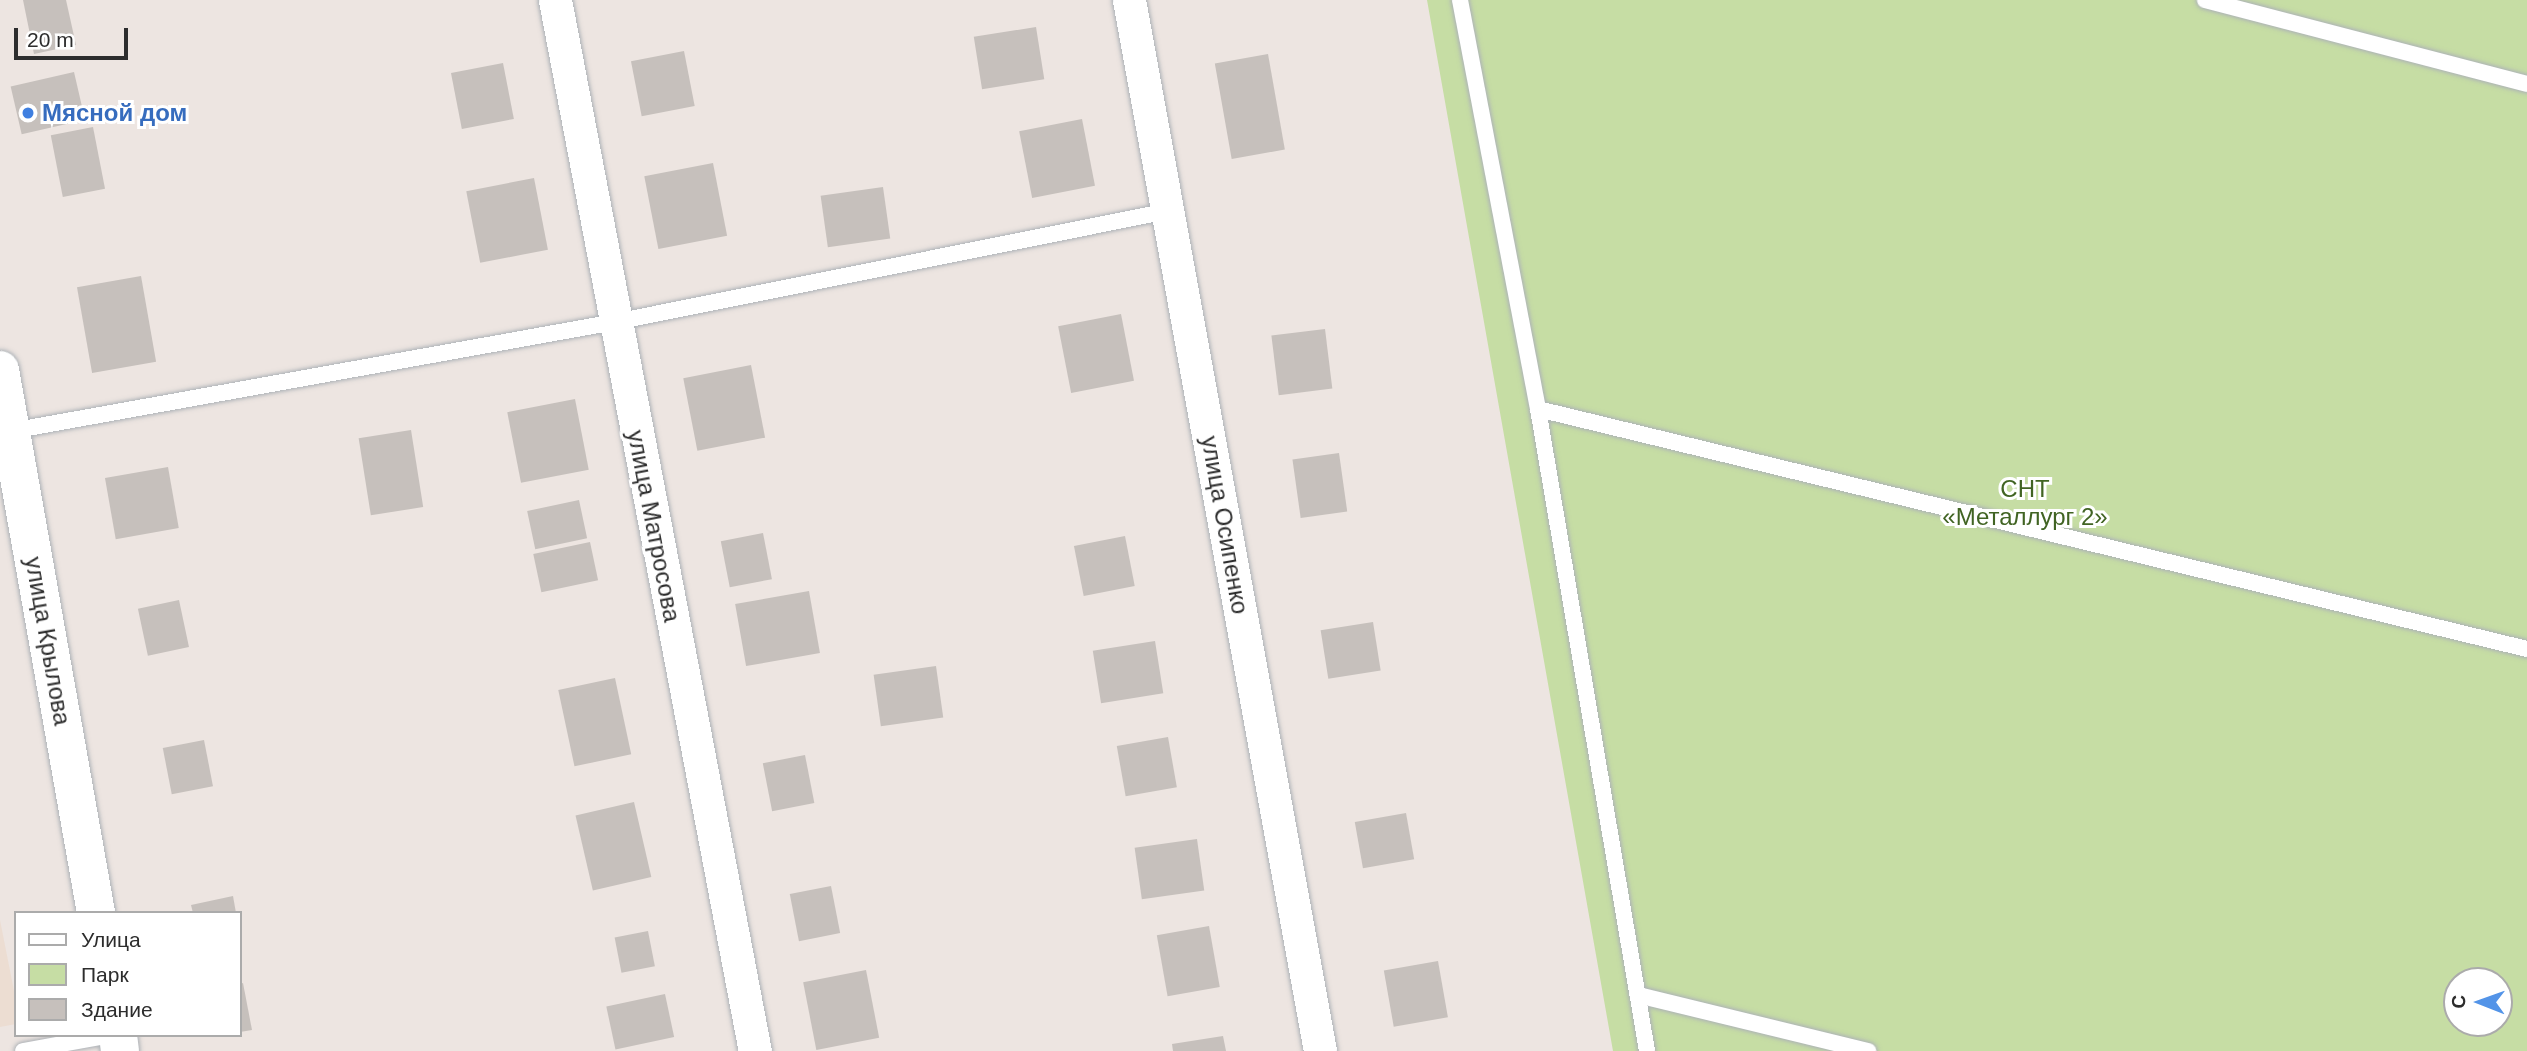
<!DOCTYPE html>
<html>
<head>
<meta charset="utf-8">
<style>
  body { margin:0 }
  #map { position:relative; width:2527px; height:1051px; overflow:hidden; background:#ede5e1; font-family:Arial,sans-serif }
  div>[style] { position:absolute }
  [style*='--x'] { left:calc(var(--x)*1px); top:calc(var(--y)*1px); width:calc(var(--w)*1px); rotate:calc(var(--a)*1deg) }
  .education>* { inset:0; background:#ecddd2 }
  .green>* { inset:0; background:#c6dda4 }
  .building>* { inset:0; background:#c6c0bc; transform-origin:0 0 }
  .roads { filter:drop-shadow(0 0 2px #adb2b7) drop-shadow(0 0 2px #adb2b7) }
  .service>* { height:16px; margin:-8px; padding:0 8px; transform-origin:8px; border-radius:8px; background:#fff }
  .minor>* { height:33px; margin:-16.5px; padding:0 16.5px; transform-origin:16.5px; border-radius:16.5px; background:#fff }
  .secondary>* { height:38px; margin:-19px; padding:0 19px; transform-origin:19px; border-radius:19px; background:#fff }
  .dots>* { width:19px; height:19px; translate:-50% -50%; box-sizing:border-box; border:4px solid #fff; border-radius:50% }
  span { translate:-50% -50%; white-space:nowrap; text-align:center; line-height:1.15; -webkit-text-stroke:6px #fff; paint-order:stroke }
  .shop-label { font-size:24px; color:#366cbe; font-weight:700 }
  .left { translate:0 -50%; text-align:left }
  .park-label { font-size:24px; color:#416423 }
  .street-label { font-size:24px; color:#2d2d2d }
  .legend { position:absolute; left:14px; top:911px; width:228px; height:126px; box-sizing:border-box; background:#fff; border:2px solid #ababab; margin:0; padding:9px 12px; list-style:none; font-size:21px; color:#2d2d2d }
  .legend li { display:flex; align-items:center; gap:14px; height:35px }
  .legend b { width:35px; border:2px solid #ababab }
  .north { position:absolute; left:2443px; top:967px; width:70px; height:70px; box-sizing:border-box; background:#fff; border:2px solid #ababab; border-radius:50%; rotate:271deg; font-size:19px; font-weight:700; line-height:28px; text-align:center; color:#2d2d2d }
  .north::after { content:''; display:block; margin:auto; width:24px; height:32px; background:#5394e8; clip-path:polygon(50% 0,100% 100%,50% 72%,0 100%) }
  .scale { position:absolute; left:14px; top:28px; width:114px; height:32px; box-sizing:border-box; border:4px solid #2d2d2d; border-top:0; padding-left:9px; font-size:21px; line-height:24px; white-space:nowrap; color:#2d2d2d; -webkit-text-stroke:5px #fff; paint-order:stroke }
</style>
</head>
<body>
<div id="map">
  <div class="education">
    <div style="clip-path:polygon(0 920px,16px 1001px,16px 1024px,0 1027px)"></div>
  </div>
  <div class="green">
    <div style="clip-path:polygon(evenodd,1427px 0,2527px 0,2527px 1051px,1613px 1051px,1427px 0,2457px 981px,2499px 981px,2499px 1023px,2457px 1023px,2457px 981px)"></div>
  </div>
  <div class="building">
    <div style="clip-path:polygon(23px 0,66px 0,76px 45px,34px 54px)"></div>
    <div style="left:1036px;top:27px;width:53px;height:63px;rotate:81deg"></div>
    <div style="left:684px;top:51px;width:56px;height:54px;rotate:79deg"></div>
    <div style="left:1268px;top:54px;width:97px;height:54px;rotate:80deg"></div>
    <div style="left:503px;top:63px;width:57px;height:53px;rotate:79deg"></div>
    <div style="left:74px;top:72px;width:49px;height:65px;rotate:77deg"></div>
    <div style="left:1082px;top:119px;width:68px;height:64px;rotate:79deg"></div>
    <div style="left:93px;top:127px;width:63px;height:43px;rotate:79deg"></div>
    <div style="left:713px;top:163px;width:74px;height:70px;rotate:79deg"></div>
    <div style="left:534px;top:178px;width:73px;height:69px;rotate:79deg"></div>
    <div style="left:883px;top:187px;width:52px;height:63px;rotate:82deg"></div>
    <div style="left:141px;top:276px;width:87px;height:65px;rotate:80deg"></div>
    <div style="left:1121px;top:314px;width:68px;height:64px;rotate:79deg"></div>
    <div style="left:1325px;top:329px;width:60px;height:54px;rotate:83deg"></div>
    <div style="left:751px;top:365px;width:74px;height:69px;rotate:79deg"></div>
    <div style="left:575px;top:399px;width:72px;height:69px;rotate:79deg"></div>
    <div style="left:411px;top:430px;width:78px;height:53px;rotate:81deg"></div>
    <div style="left:1339px;top:453px;width:59px;height:47px;rotate:82deg"></div>
    <div style="left:168px;top:467px;width:62px;height:64px;rotate:80deg"></div>
    <div style="left:579px;top:500px;width:39px;height:53px;rotate:78deg"></div>
    <div style="left:763px;top:533px;width:47px;height:43px;rotate:79deg"></div>
    <div style="left:1125px;top:536px;width:51px;height:52px;rotate:79deg"></div>
    <div style="left:590px;top:542px;width:39px;height:58px;rotate:78deg"></div>
    <div style="left:809px;top:591px;width:63px;height:75px;rotate:80deg"></div>
    <div style="left:179px;top:600px;width:48px;height:42px;rotate:78deg"></div>
    <div style="left:1373px;top:622px;width:49px;height:53px;rotate:81deg"></div>
    <div style="left:1155px;top:641px;width:53px;height:63px;rotate:81deg"></div>
    <div style="left:936px;top:666px;width:52px;height:63px;rotate:82deg"></div>
    <div style="left:615px;top:678px;width:78px;height:58px;rotate:78deg"></div>
    <div style="left:1168px;top:737px;width:51px;height:52px;rotate:80deg"></div>
    <div style="left:204px;top:740px;width:47px;height:42px;rotate:79deg"></div>
    <div style="left:805px;top:755px;width:49px;height:43px;rotate:79deg"></div>
    <div style="left:634px;top:802px;width:77px;height:60px;rotate:77deg"></div>
    <div style="left:1406px;top:813px;width:47px;height:52px;rotate:80deg"></div>
    <div style="left:1197px;top:839px;width:52px;height:63px;rotate:82deg"></div>
    <div style="left:831px;top:886px;width:48px;height:42px;rotate:79deg"></div>
    <div style="clip-path:polygon(233px 896px,236px 913px,193px 913px,191px 905px)"></div>
    <div style="left:1209px;top:926px;width:62px;height:53px;rotate:80deg"></div>
    <div style="left:648px;top:931px;width:36px;height:34px;rotate:79deg"></div>
    <div style="left:1438px;top:961px;width:57px;height:55px;rotate:80deg"></div>
    <div style="left:866px;top:970px;width:69px;height:64px;rotate:79deg"></div>
    <div style="clip-path:polygon(243px 983px,252px 1030px,240px 1032px,240px 984px)"></div>
    <div style="left:665px;top:994px;width:44px;height:60px;rotate:78deg"></div>
    <div style="clip-path:polygon(1223px 1036px,1226px 1051px,1173px 1051px,1172px 1044px)"></div>
  </div>
  <div class="roads">
    <div class="service">
      <div style="--x:1460;--y:0;--w:416;--a:79.2"></div>
      <div style="--x:1538;--y:409;--w:651;--a:80.36"></div>
      <div style="--x:2205;--y:0;--w:333;--a:14.6"></div>
      <div style="--x:1538;--y:409;--w:1018;--a:13.64"></div>
      <div style="--x:11;--y:431;--w:614;--a:-10.23"></div>
      <div style="--x:615;--y:322;--w:564;--a:-11.35"></div>
      <div style="--x:1638;--y:995;--w:237;--a:13.7"></div>
      <div style="--x:23;--y:1051;--w:89;--a:-10.3"></div>
    </div>
    <div class="minor">
      <div style="--x:555;--y:0;--w:1070;--a:79.23"></div>
      <div style="--x:1129;--y:0;--w:1068;--a:79.7"></div>
    </div>
    <div class="secondary">
      <div style="--x:0;--y:370;--w:551;--a:79.97"></div>
      <div style="--x:118;--y:1035;--w:16;--a:83"></div>
    </div>
  </div>
  <div class="dots">
    <div style="left:28px;top:113px;background:#3f7fe0"></div>
  </div>
  <div class="shop-label">
    <span class="left" style="left:42px;top:113px">Мясной дом</span>
  </div>
  <div class="park-label">
    <span style="left:2025px;top:503px">СНТ<br>«Металлург 2»</span>
  </div>
  <div class="street-label">
    <span style="left:1225px;top:525px;rotate:80deg">улица Осипенко</span>
    <span style="left:654px;top:526px;rotate:79deg">улица Матросова</span>
    <span style="left:48px;top:641px;rotate:80deg">улица Крылова</span>
  </div>
  <ul class="legend">
  <li><b style="height:9px;background:#fff"></b>Улица</li>
  <li><b style="height:19px;background:#c6dda4"></b>Парк</li>
  <li><b style="height:19px;background:#c6c0bc"></b>Здание</li>
  </ul>
  <div class="north">С</div>
  <div class="scale">20 m</div>
</div>
</body>
</html>
